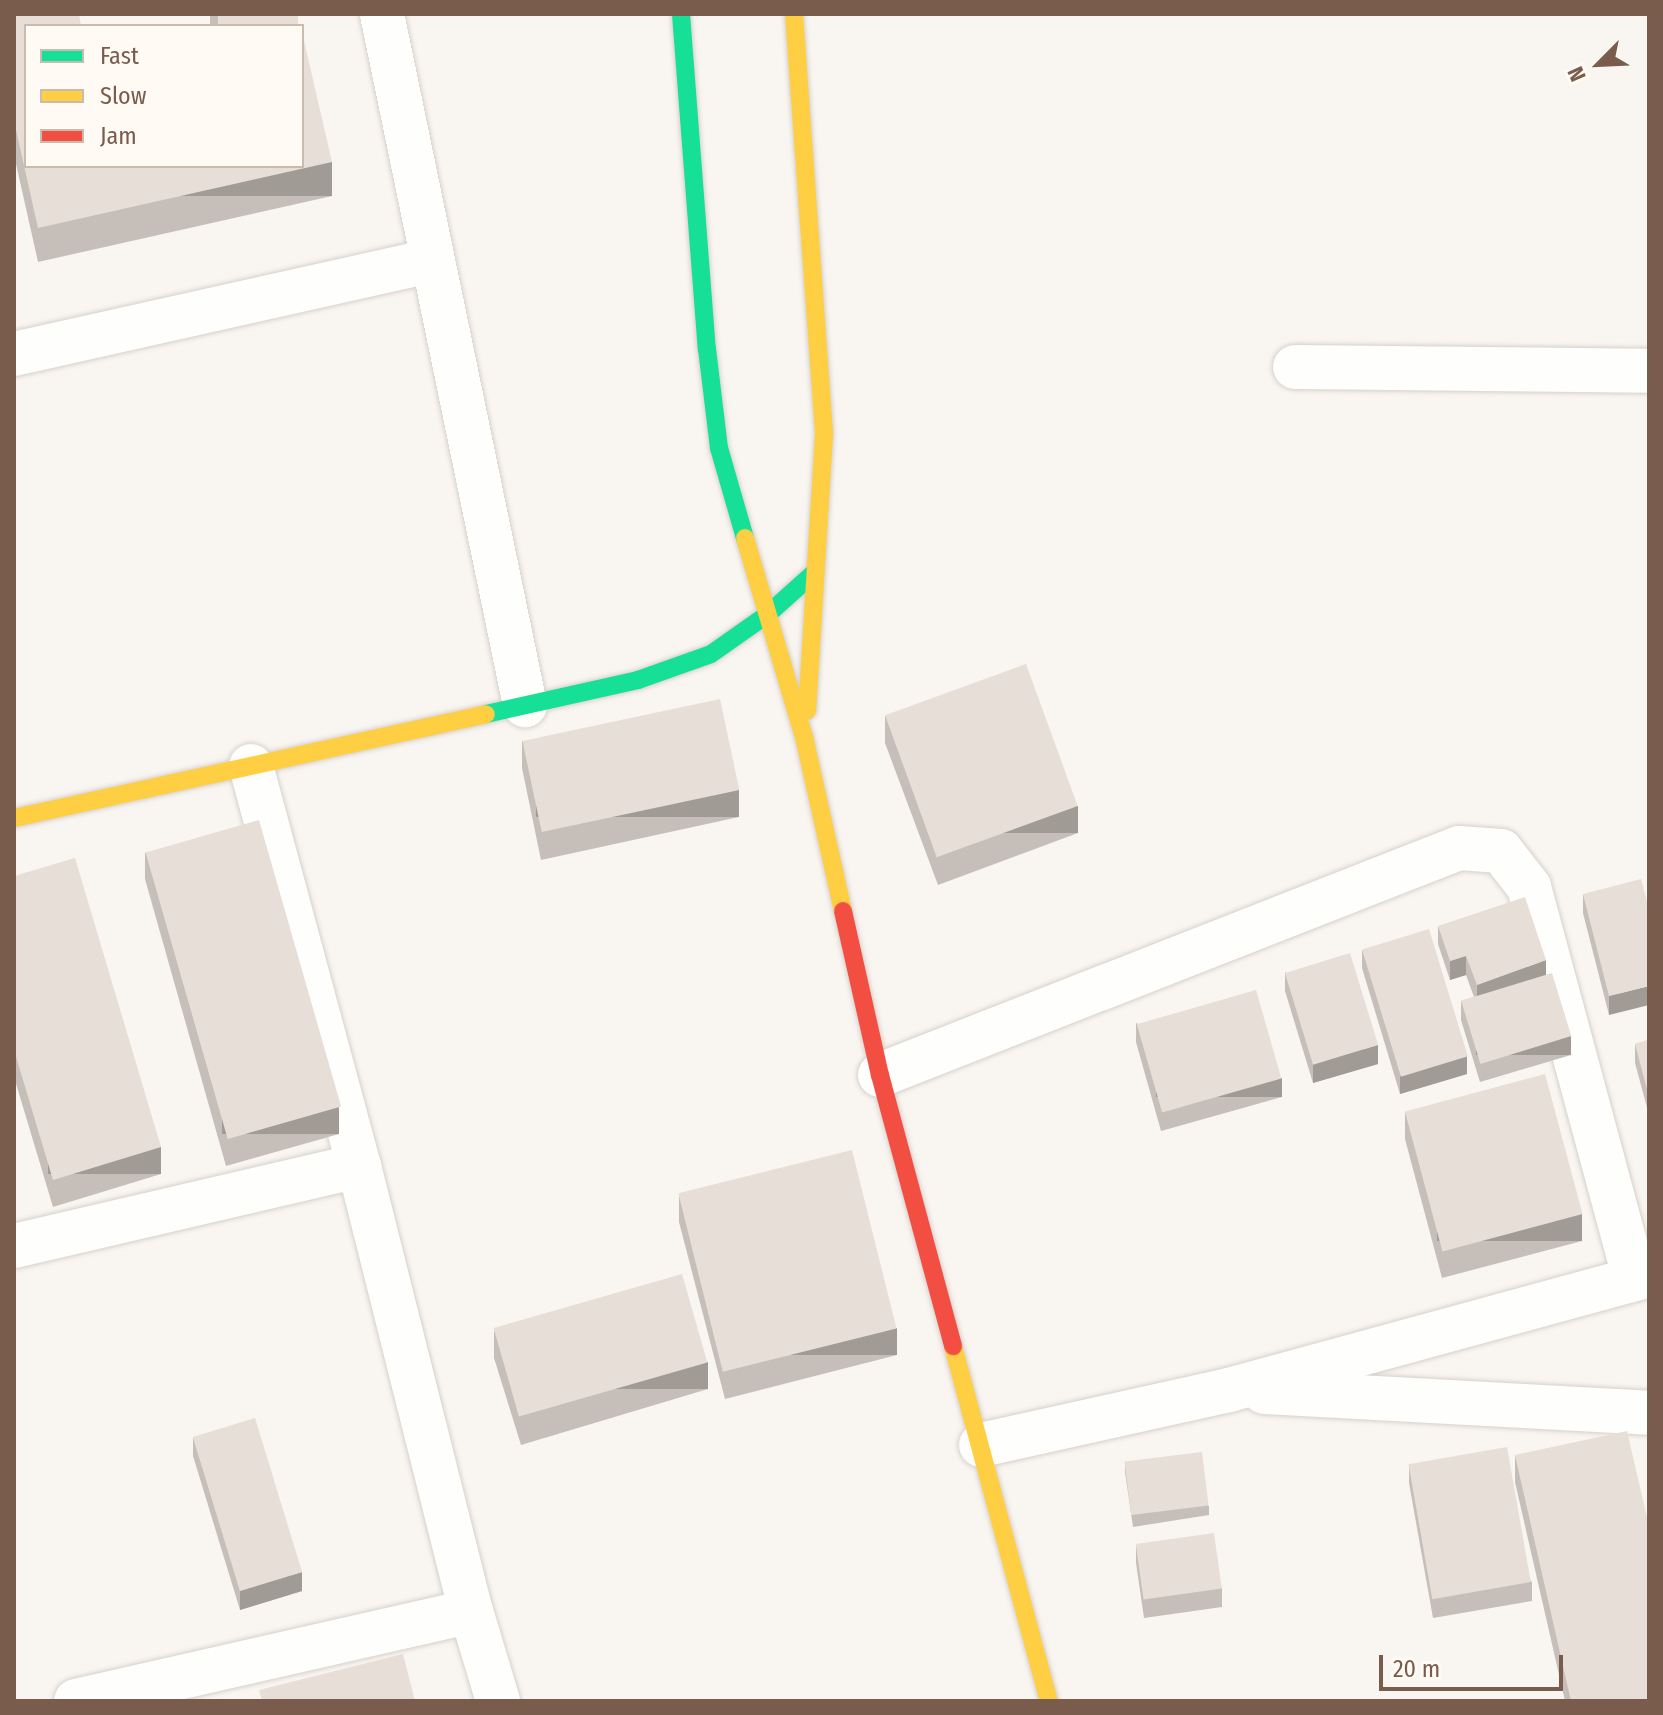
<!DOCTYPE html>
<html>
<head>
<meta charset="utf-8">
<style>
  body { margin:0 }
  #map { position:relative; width:1663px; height:1715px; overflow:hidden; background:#f9f5f0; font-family:"Fira Sans Condensed",sans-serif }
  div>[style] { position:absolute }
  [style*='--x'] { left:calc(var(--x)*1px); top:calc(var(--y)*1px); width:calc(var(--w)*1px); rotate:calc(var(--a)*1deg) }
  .roads { filter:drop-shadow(0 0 2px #d7d1cb) drop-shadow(0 0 2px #d7d1cb) }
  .street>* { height:44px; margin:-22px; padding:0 22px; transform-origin:22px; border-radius:22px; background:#fefefd }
  .fast>* { height:18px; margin:-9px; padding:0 9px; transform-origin:9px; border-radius:9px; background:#16e098 }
  .slow>* { height:18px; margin:-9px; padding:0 9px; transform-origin:9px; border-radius:9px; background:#ffcf43 }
  .jam>* { height:18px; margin:-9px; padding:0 9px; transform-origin:9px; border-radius:9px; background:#f24e42 }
  .wall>* { inset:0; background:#c6bfb9; transform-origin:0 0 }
  .shaded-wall>* { inset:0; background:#a19b96; transform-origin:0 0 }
  .building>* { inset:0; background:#e6ded7; transform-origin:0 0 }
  span { translate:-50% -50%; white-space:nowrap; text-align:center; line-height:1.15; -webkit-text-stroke:6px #fffaf3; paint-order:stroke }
  .frame { position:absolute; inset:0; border:16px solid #7a5c4d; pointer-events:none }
  .legend { position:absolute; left:24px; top:24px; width:280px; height:144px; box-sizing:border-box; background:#fffaf3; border:2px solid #cabbb1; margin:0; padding:10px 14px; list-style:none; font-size:24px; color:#7a5c4d }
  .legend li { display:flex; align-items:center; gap:16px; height:40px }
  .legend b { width:40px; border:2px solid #cabbb1 }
  .north { position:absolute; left:1559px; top:24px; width:80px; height:80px; -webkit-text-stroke:6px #fffaf3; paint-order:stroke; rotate:246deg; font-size:22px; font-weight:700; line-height:32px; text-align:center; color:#7a5c4d }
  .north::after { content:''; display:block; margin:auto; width:28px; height:36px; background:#7a5c4d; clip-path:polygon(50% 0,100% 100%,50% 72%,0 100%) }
  .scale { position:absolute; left:1379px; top:1655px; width:184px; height:36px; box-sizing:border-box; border:4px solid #7a5c4d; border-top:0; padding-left:10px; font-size:24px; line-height:28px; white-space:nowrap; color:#7a5c4d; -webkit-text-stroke:6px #fffaf3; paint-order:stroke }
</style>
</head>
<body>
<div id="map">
  <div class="roads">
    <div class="street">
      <div style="--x:382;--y:14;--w:706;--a:78.31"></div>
      <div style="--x:14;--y:354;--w:429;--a:-12.6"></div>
      <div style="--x:1295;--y:367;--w:354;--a:0.6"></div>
      <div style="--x:251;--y:766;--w:414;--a:74.9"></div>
      <div style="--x:359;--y:1166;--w:459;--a:75.9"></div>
      <div style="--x:471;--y:1611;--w:94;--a:73.3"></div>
      <div style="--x:880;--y:1075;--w:622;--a:-21.41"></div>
      <div style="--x:1459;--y:848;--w:42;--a:4.1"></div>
      <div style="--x:1501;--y:851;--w:46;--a:52.1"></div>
      <div style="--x:1529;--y:887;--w:406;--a:74.9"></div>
      <div style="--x:14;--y:1246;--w:354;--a:-13.1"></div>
      <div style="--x:1264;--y:1392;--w:386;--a:3.1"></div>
      <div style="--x:981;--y:1445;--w:254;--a:-12.5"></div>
      <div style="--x:1229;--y:1390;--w:435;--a:-15.3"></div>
      <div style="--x:76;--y:1701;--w:405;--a:-12.8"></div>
    </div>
    <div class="fast">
      <div style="--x:681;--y:14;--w:336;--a:85.6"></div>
      <div style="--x:707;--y:349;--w:100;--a:83.1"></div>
      <div style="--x:719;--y:448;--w:94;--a:73.9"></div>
      <div style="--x:486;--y:714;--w:156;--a:-12.6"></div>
      <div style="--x:638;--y:680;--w:77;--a:-19.6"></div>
      <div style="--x:711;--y:654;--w:70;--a:-35.1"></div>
      <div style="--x:768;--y:614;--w:63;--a:-41.8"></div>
    </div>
    <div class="slow">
      <div style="--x:794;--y:14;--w:422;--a:85.9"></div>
      <div style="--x:824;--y:435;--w:276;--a:93.5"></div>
      <div style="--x:745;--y:538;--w:212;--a:73.5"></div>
      <div style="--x:805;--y:741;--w:174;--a:77.4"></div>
      <div style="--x:14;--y:818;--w:483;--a:-12.4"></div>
      <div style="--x:953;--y:1346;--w:368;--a:74.9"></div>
    </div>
    <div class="jam">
      <div style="--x:843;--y:911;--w:168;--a:77.3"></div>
      <div style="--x:880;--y:1075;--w:281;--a:74.9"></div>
    </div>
  </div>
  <div class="wall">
    <div style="clip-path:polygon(14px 14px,26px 166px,332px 196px,38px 262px,14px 155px)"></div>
    <div style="left:210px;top:14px;width:88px;height:12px"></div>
    <div style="clip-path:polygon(885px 716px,1078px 833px,938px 885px,885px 743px)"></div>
    <div style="clip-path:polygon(522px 741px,739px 817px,541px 860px,522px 768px)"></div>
    <div style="clip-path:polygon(145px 852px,339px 1134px,226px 1166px,145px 879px)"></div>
    <div style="clip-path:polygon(14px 876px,161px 1174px,53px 1207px,14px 1077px)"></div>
    <div style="clip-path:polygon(1583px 894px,1649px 909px,1609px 1015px,1583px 913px)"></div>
    <div style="clip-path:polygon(1438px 926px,1546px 975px,1571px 1055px,1480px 1082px,1461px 1020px,1461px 1001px,1474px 997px,1466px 975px,1450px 980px,1438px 944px)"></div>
    <div style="clip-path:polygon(1362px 950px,1467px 1074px,1400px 1094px,1362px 968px)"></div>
    <div style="clip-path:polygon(1285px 972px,1378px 1064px,1313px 1083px,1285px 991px)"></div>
    <div style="clip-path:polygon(1136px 1023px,1282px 1097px,1161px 1131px,1136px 1042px)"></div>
    <div style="clip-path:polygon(1649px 1040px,1649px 1115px,1635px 1063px,1635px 1044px)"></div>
    <div style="clip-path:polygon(1405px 1112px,1582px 1241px,1442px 1278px,1405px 1139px)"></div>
    <div style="clip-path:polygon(679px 1195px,897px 1355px,725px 1399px,679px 1222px)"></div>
    <div style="clip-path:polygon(494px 1331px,708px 1389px,521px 1445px,494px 1358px)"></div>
    <div style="clip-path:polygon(193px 1437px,302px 1591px,240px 1610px,193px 1456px)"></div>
    <div style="clip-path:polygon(1515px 1455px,1649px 1701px,1565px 1701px,1515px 1482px)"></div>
    <div style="clip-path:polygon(1125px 1463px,1209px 1506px,1209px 1515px,1133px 1527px,1125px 1472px)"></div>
    <div style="clip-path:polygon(1409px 1465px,1532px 1582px,1532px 1601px,1433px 1618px,1409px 1483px)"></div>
    <div style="clip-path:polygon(1136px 1544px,1222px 1588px,1222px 1607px,1144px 1618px,1136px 1563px)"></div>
  </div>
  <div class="shaded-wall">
    <div style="left:332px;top:162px;width:34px;height:301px;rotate:90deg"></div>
    <div style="left:739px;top:790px;width:27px;height:203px;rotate:90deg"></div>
    <div style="left:1078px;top:806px;width:27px;height:149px;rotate:90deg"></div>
    <div style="clip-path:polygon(1466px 956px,1466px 975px,1450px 980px,1450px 961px)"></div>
    <div style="clip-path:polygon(1546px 960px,1546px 979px,1477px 1003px,1477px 985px)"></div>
    <div style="clip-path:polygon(1649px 986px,1649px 1005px,1609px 1015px,1609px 996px)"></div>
    <div style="left:1571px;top:1036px;width:19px;height:95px;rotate:90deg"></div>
    <div style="clip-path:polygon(1378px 1045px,1378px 1064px,1313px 1083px,1313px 1064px)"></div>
    <div style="clip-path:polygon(1467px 1056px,1467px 1074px,1400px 1094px,1400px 1075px)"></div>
    <div style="left:1282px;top:1078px;width:19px;height:126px;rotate:90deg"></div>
    <div style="left:339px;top:1107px;width:27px;height:117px;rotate:90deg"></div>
    <div style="left:161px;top:1147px;width:27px;height:113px;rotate:90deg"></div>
    <div style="left:1582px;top:1214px;width:27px;height:145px;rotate:90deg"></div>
    <div style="left:897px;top:1328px;width:27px;height:178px;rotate:90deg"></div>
    <div style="left:708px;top:1362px;width:27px;height:195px;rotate:90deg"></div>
    <div style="clip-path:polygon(302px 1572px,302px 1591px,240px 1610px,240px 1591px)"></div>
  </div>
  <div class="building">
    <div style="clip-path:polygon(14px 14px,79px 14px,81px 26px,26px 26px,26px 166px,302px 166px,302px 32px,332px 162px,38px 228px,14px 121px)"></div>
    <div style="left:218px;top:14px;width:80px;height:12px"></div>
    <div style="left:1026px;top:664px;width:151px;height:150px;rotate:70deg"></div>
    <div style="left:720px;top:699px;width:93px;height:202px;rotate:78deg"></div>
    <div style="left:259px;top:820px;width:298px;height:118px;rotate:74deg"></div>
    <div style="clip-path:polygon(75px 858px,161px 1147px,53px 1180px,14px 1050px,14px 876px)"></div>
    <div style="clip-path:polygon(1641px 879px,1649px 909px,1649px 986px,1609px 996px,1583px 894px)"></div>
    <div style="clip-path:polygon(1525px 897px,1546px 960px,1477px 985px,1466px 956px,1450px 961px,1438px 926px)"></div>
    <div style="left:1429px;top:929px;width:133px;height:70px;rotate:73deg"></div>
    <div style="left:1350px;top:953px;width:96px;height:68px;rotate:73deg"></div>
    <div style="left:1552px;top:973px;width:66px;height:95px;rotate:73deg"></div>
    <div style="left:1256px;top:990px;width:92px;height:124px;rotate:74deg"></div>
    <div style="clip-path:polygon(1649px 1040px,1649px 1097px,1635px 1044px)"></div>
    <div style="left:1545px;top:1074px;width:145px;height:145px;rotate:75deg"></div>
    <div style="left:852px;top:1150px;width:184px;height:179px;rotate:76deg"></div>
    <div style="left:682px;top:1274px;width:92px;height:196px;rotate:74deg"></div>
    <div style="left:255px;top:1418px;width:161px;height:65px;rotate:73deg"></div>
    <div style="clip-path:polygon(1627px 1431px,1649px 1526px,1649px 1701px,1571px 1701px,1515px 1455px)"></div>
    <div style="left:1507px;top:1447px;width:137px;height:100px;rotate:80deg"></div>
    <div style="left:1202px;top:1452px;width:54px;height:78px;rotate:83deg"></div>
    <div style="left:1214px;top:1533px;width:56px;height:79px;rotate:82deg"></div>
    <div style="clip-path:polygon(403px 1654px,415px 1701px,262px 1701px,259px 1690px)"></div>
  </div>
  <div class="frame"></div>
  <ul class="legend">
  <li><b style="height:10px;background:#16e098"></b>Fast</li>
  <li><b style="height:10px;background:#ffcf43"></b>Slow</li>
  <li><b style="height:10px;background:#f24e42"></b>Jam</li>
  </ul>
  <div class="north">N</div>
  <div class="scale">20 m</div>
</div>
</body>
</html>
